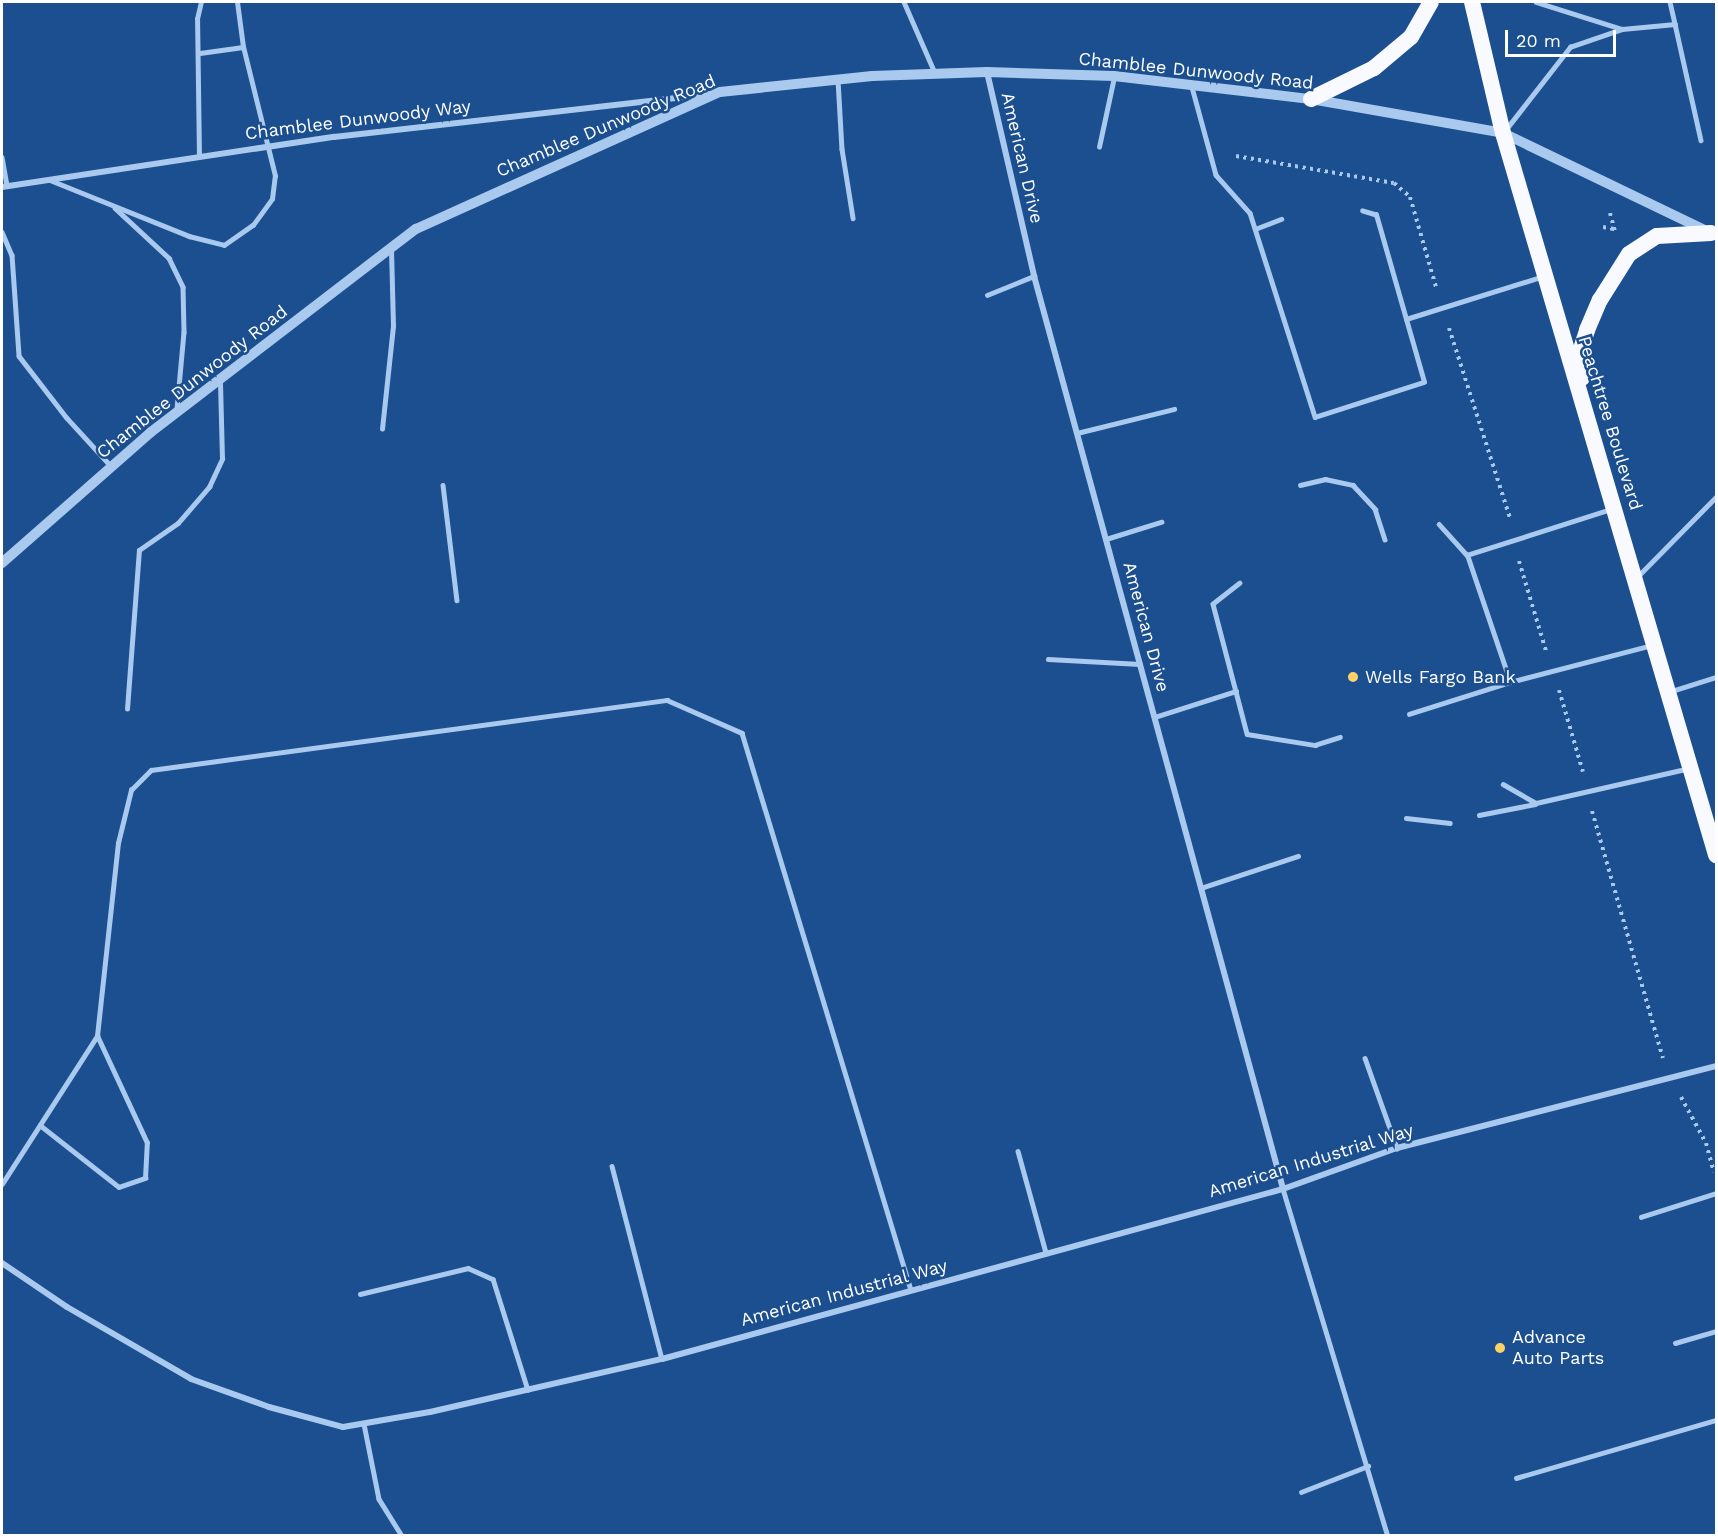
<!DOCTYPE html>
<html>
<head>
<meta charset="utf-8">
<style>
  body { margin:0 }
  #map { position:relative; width:1718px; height:1537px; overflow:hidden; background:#1b4f8f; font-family:"Work Sans",sans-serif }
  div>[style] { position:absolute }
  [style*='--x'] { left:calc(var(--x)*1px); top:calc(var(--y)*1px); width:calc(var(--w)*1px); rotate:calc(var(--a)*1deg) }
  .path>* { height:4px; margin-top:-2px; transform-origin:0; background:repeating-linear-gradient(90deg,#a9c9ee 0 3px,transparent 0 7.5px) }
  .service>* { height:4.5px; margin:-2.25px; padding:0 2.25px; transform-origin:2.25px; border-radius:2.25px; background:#a9c9ee }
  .minor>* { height:6px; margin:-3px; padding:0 3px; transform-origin:3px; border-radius:3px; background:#a9c9ee }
  .tertiary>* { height:10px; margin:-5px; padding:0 5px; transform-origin:5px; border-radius:5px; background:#a9c9ee }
  .trunk>* { height:16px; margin:-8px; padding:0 8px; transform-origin:8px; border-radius:8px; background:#f8faff }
  .dots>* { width:16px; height:16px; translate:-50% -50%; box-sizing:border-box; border:3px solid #1b4f8f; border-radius:50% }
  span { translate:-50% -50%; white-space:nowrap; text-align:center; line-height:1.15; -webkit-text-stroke:5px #1b4f8f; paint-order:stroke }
  .street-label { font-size:18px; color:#fff }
  .poi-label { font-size:18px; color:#fff }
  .left { translate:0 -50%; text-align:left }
  .frame { position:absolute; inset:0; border:3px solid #fff; pointer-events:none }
  .scale { position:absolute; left:1505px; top:30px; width:111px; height:27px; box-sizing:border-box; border:3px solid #fff; border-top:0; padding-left:8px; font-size:18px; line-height:21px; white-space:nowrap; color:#fff; -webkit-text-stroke:4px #1b4f8f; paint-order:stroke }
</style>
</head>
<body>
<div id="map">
  <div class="path">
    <div style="--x:1236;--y:156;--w:160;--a:9.7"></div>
    <div style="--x:1394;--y:183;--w:21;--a:41"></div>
    <div style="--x:1410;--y:197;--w:94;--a:73.9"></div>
    <div style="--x:1610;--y:213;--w:20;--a:75"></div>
    <div style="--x:1603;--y:227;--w:11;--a:10"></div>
    <div style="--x:1449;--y:328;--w:200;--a:72.2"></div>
    <div style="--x:1519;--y:561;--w:94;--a:73.3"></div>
    <div style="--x:1559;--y:690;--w:85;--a:73.7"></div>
    <div style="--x:1592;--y:811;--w:257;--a:74"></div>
    <div style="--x:1681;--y:1097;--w:52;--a:61.5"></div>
    <div style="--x:1706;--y:1143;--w:30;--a:75"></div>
  </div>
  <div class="service">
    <div style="--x:904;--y:2;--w:77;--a:66.4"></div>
    <div style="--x:1536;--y:2;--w:90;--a:17.4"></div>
    <div style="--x:1670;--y:2;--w:23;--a:77"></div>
    <div style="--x:200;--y:53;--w:43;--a:-7.9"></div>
    <div style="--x:838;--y:80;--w:69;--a:86.7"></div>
    <div style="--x:842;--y:149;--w:70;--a:80.9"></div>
    <div style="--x:1192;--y:87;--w:91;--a:74.7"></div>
    <div style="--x:1216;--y:175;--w:51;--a:48.2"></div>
    <div style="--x:1250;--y:213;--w:214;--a:72.3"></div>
    <div style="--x:1315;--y:417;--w:114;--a:-17.8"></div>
    <div style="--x:1424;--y:382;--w:174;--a:-106"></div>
    <div style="--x:1376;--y:215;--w:14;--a:-163"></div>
    <div style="--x:1507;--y:128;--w:103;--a:-52.1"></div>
    <div style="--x:1570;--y:47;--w:55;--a:-19.1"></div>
    <div style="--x:1622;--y:29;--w:53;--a:-5.4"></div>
    <div style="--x:1675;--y:24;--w:119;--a:77.4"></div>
    <div style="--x:1099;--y:147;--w:72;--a:-77.9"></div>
    <div style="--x:2;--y:157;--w:29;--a:80"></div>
    <div style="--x:199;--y:157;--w:138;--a:-90.8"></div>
    <div style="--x:197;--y:19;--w:17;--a:-77"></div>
    <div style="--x:50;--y:180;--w:150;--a:21.9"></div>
    <div style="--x:189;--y:236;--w:36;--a:14"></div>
    <div style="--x:224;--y:245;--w:35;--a:-35"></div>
    <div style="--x:253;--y:225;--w:32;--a:-54"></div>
    <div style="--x:272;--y:199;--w:23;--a:-83"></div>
    <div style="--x:275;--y:176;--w:133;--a:-103.9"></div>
    <div style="--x:243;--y:47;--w:45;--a:-97.6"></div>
    <div style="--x:115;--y:208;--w:74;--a:42.8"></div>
    <div style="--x:169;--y:258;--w:32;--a:64"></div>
    <div style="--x:183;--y:287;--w:45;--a:88.7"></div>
    <div style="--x:184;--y:332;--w:77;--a:95.2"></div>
    <div style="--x:1255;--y:229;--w:28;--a:-21"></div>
    <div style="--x:2;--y:232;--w:25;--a:67"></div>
    <div style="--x:12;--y:255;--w:101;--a:86"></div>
    <div style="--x:19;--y:356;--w:78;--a:52.3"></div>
    <div style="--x:67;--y:418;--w:65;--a:47.5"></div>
    <div style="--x:987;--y:295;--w:51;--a:-22"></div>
    <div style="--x:1406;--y:319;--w:141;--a:-17.3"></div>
    <div style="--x:382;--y:429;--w:104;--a:-83.9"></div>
    <div style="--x:393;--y:326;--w:75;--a:-91.5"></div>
    <div style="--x:1077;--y:433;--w:100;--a:-13.9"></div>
    <div style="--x:443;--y:485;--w:116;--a:83.1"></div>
    <div style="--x:1300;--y:485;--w:26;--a:-13"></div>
    <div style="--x:1325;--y:479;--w:29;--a:12"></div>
    <div style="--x:1353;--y:485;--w:33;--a:47"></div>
    <div style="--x:1375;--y:509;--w:32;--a:72"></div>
    <div style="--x:1439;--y:524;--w:42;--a:47.9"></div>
    <div style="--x:1106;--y:539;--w:58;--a:-17.2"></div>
    <div style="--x:1638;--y:576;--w:111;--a:-45.4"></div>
    <div style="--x:1240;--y:583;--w:34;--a:142"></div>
    <div style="--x:1213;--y:604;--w:134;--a:75.3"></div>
    <div style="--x:1247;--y:734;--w:69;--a:9.2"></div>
    <div style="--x:1315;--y:745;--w:26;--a:-18"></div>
    <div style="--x:1048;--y:659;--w:92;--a:3.1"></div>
    <div style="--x:1510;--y:682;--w:134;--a:-108.7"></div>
    <div style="--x:1467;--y:555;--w:151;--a:-17.7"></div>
    <div style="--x:1672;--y:691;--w:46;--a:-17.7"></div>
    <div style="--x:127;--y:709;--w:159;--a:-85.7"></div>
    <div style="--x:139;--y:550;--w:47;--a:-34.7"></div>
    <div style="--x:178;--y:523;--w:48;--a:-49.3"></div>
    <div style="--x:209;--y:487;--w:31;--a:-65"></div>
    <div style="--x:222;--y:459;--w:77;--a:-91.5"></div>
    <div style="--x:1409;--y:714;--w:106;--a:-17.6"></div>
    <div style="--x:1510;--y:682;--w:147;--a:-14.6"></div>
    <div style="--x:1155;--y:717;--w:85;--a:-17.8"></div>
    <div style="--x:1503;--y:784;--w:38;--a:30"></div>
    <div style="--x:1536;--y:803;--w:154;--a:-12.8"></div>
    <div style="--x:1479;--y:815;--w:57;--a:-11.1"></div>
    <div style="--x:1406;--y:818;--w:44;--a:6.5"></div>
    <div style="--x:1201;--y:888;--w:102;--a:-18.3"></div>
    <div style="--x:1365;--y:1058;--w:96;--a:70.4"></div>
    <div style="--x:40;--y:1125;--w:100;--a:38.1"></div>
    <div style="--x:119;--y:1187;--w:28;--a:-19"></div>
    <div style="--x:145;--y:1178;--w:35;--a:-87"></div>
    <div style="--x:147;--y:1143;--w:118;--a:-115"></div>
    <div style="--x:1018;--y:1151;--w:106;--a:74.6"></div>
    <div style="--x:612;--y:1166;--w:199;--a:75.5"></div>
    <div style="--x:2;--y:1184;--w:176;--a:-57.3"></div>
    <div style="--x:97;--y:1036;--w:194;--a:-83.8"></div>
    <div style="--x:118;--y:843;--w:55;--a:-76.2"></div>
    <div style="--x:131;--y:790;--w:28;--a:-45"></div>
    <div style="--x:151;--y:770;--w:521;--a:-7.73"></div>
    <div style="--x:667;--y:700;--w:82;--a:23.7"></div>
    <div style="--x:742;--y:733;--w:582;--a:73.12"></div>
    <div style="--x:1283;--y:1189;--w:363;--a:73.2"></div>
    <div style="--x:1641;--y:1217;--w:79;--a:-17.7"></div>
    <div style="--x:360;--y:1294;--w:111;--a:-13.5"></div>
    <div style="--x:468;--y:1268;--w:27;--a:24"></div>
    <div style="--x:493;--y:1279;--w:116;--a:72.5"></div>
    <div style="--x:1675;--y:1343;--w:43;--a:-16.3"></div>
    <div style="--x:364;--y:1424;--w:76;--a:78.7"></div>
    <div style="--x:379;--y:1499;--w:44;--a:58.1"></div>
    <div style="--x:1516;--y:1478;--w:208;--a:-16.2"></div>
    <div style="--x:1301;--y:1492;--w:72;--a:-21.2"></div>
  </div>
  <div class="minor">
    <div style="--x:987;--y:72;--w:209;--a:77"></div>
    <div style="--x:1034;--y:276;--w:946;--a:74.74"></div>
    <div style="--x:2;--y:187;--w:336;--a:-8.6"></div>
    <div style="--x:334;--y:137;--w:377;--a:-6.5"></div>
    <div style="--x:2;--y:1263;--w:78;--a:34.1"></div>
    <div style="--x:67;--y:1307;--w:143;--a:30.1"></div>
    <div style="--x:191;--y:1379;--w:83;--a:19.7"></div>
    <div style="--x:269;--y:1407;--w:77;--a:15.1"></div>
    <div style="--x:343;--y:1427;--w:88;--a:-9.8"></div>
    <div style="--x:430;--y:1412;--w:238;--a:-12.9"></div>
    <div style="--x:662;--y:1359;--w:644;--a:-15.31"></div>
    <div style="--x:1283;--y:1189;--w:121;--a:-19.8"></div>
    <div style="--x:1397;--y:1148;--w:329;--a:-14.4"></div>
  </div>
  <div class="tertiary">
    <div style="--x:2;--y:563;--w:198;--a:-41.3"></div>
    <div style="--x:151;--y:432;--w:334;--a:-37.5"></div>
    <div style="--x:416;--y:229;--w:333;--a:-24.3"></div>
    <div style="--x:720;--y:92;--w:153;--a:-6"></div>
    <div style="--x:872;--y:76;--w:115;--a:-2"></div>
    <div style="--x:987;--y:72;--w:127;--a:1.8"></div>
    <div style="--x:1114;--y:76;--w:198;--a:6.7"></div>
    <div style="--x:1311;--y:99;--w:195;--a:10"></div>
    <div style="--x:1503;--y:133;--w:226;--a:25.7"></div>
  </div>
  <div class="trunk">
    <div style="--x:1472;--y:2;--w:135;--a:76.7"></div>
    <div style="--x:1503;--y:133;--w:753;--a:73.56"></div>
    <div style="--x:1311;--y:99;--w:70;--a:-26.2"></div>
    <div style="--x:1374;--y:68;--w:48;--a:-40"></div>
    <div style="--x:1411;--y:37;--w:40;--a:-60.3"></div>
    <div style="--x:1582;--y:378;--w:26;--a:-94"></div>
    <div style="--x:1580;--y:352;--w:23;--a:-72"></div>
    <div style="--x:1587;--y:330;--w:33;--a:-67"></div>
    <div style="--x:1600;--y:300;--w:54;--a:-57.8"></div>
    <div style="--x:1629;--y:254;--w:33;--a:-33"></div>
    <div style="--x:1657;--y:236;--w:54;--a:-3.2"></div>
  </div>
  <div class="dots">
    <div style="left:1353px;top:677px;background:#ffd166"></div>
    <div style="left:1500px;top:1348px;background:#ffd166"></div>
  </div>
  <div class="street-label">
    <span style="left:1196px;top:71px;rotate:6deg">Chamblee Dunwoody Road</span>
    <span style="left:358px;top:120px;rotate:-7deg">Chamblee Dunwoody Way</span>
    <span style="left:606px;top:126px;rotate:-23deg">Chamblee Dunwoody Road</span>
    <span style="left:1022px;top:158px;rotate:77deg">American Drive</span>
    <span style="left:192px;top:382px;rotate:-38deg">Chamblee Dunwoody Road</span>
    <span style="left:1610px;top:423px;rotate:73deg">Peachtree Boulevard</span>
    <span style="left:1146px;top:627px;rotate:75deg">American Drive</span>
    <span style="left:1311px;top:1161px;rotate:-17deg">American Industrial Way</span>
    <span style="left:844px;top:1293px;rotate:-15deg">American Industrial Way</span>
  </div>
  <div class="poi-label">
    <span class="left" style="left:1365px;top:677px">Wells Fargo Bank</span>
    <span class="left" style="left:1512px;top:1348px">Advance<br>Auto Parts</span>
  </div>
  <div class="frame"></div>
  <div class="scale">20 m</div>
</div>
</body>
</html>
